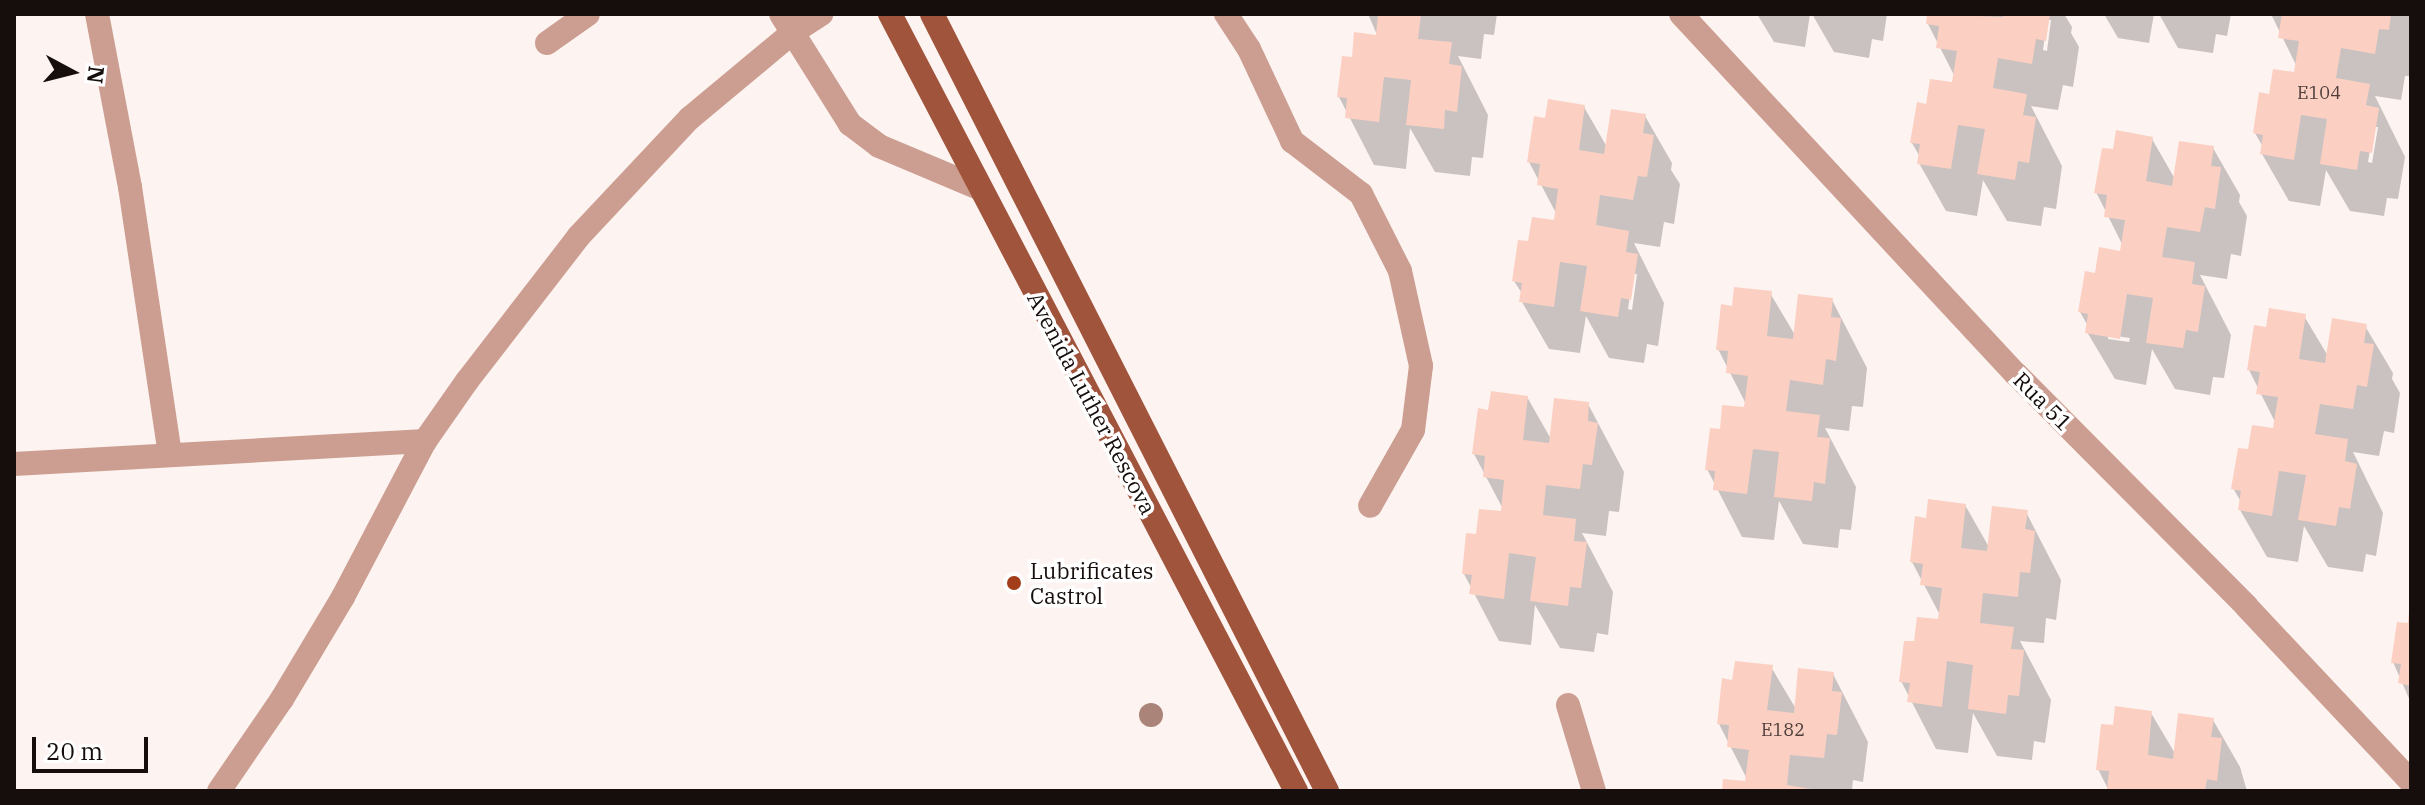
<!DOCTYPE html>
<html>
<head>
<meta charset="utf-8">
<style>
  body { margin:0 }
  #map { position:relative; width:2425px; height:805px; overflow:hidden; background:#fdf3f0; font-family:"IBM Plex Serif",serif }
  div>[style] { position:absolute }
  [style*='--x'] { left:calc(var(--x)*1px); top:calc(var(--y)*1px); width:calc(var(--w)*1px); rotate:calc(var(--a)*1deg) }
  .shadow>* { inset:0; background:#0003 }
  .building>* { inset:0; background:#fbd0c3 }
  .minor>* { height:24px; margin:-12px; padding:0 12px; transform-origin:12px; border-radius:12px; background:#cc9e91 }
  .major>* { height:24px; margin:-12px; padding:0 12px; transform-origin:12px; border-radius:12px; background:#a1543c }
  .trees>* { width:24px; height:24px; margin:-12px; border-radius:50%; background:#aa8478 }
  .dots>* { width:22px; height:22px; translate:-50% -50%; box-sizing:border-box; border:4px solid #fff; border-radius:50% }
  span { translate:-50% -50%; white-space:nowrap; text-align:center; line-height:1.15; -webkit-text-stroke:7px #fff; paint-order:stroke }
  .number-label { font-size:18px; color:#4f3e3a }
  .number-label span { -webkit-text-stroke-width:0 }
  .street-label { font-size:22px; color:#160e0c }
  .poi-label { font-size:22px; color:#160e0c }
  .left { translate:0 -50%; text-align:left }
  .frame { position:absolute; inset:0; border:16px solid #160e0c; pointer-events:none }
  .north { position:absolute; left:32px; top:32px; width:80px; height:80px; -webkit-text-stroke:6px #fff; paint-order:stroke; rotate:97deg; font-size:22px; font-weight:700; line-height:32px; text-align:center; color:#160e0c }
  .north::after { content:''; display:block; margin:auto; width:28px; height:36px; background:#160e0c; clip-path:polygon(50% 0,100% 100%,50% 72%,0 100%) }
  .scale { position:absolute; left:32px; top:737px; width:116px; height:36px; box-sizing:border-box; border:4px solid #160e0c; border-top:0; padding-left:10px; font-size:24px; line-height:28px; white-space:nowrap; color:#160e0c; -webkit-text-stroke:6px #fff; paint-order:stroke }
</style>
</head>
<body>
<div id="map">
  <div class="shadow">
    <div style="clip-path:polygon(1368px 14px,1497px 14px,1494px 35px,1484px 34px,1481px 59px,1458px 56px,1488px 115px,1483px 158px,1472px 157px,1470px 176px,1435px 172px,1410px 128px,1406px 169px,1374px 165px,1339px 97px,1354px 59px,1378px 37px)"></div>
    <div style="clip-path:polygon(1757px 14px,1810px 14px,1805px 47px,1774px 42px)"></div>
    <div style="clip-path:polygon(1812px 14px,1887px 14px,1883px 41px,1872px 39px,1869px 58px,1834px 52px)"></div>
    <div style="clip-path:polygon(evenodd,1929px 14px,2064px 14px,2072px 27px,2071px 33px,2079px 47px,2073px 87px,2063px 85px,2058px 110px,2031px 106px,2062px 166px,2056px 209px,2044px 207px,2041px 226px,2007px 221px,1983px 180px,1977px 216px,1946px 211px,1919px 163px,1920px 157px,1912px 143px,1928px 106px,1954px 84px,1955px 77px,1928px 24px,1929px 14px,2047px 20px,2051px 20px,2047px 51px,2043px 50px,2047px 20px)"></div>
    <div style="clip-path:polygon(2104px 14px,2154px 14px,2149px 43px,2118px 38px)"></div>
    <div style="clip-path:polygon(2159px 14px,2231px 14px,2227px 36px,2216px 34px,2213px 53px,2178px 48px)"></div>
    <div style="clip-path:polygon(evenodd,2271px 14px,2411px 14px,2411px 76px,2405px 76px,2401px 100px,2375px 96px,2405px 157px,2398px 199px,2387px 198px,2384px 216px,2350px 211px,2326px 170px,2320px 206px,2289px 201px,2262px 154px,2263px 147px,2255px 133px,2271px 96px,2296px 75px,2297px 67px,2271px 14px,2374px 127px,2378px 127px,2372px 163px,2368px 162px,2374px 127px)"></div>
    <div style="clip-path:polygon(evenodd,1584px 107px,1607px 147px,1645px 116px,1672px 163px,1671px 170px,1680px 184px,1674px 224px,1664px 222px,1660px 247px,1634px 243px,1664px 303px,1658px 346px,1647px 344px,1644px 363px,1609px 358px,1586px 316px,1580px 353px,1549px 349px,1522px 302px,1523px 295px,1514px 281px,1530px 243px,1556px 222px,1557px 215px,1529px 162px,1547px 121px,1584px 107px,1633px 274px,1637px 274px,1632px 310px,1628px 309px,1633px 274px)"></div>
    <div style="clip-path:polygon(evenodd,2152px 139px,2175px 179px,2213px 148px,2240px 195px,2239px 202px,2247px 216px,2241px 256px,2231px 254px,2227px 279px,2200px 275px,2231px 335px,2224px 378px,2213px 377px,2210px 395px,2175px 389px,2152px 349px,2146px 385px,2115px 379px,2087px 332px,2088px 326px,2080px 312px,2097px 275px,2122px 254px,2123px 246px,2096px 192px,2115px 151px,2152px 139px,2108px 335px,2130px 338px,2129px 342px,2108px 339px,2108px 335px)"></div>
    <div style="clip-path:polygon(1770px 293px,1795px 335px,1832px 300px,1867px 368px,1863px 407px,1852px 406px,1849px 431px,1825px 428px,1856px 487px,1851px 530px,1840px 529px,1838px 548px,1803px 544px,1779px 501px,1774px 540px,1742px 537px,1707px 469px,1722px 432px,1746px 404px,1718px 349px,1734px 308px)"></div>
    <div style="clip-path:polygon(2304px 316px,2328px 356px,2365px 326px,2393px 373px,2392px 379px,2400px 393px,2394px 433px,2384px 431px,2379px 456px,2353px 452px,2383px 513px,2376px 556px,2366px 554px,2363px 572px,2328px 567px,2304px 526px,2298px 562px,2267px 557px,2240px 510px,2241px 502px,2233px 488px,2250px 452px,2275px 431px,2276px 424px,2249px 370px,2267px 329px)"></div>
    <div style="clip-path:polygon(1527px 397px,1551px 439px,1588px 404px,1624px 472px,1619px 512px,1609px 511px,1606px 536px,1582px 533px,1613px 592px,1608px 635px,1597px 633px,1594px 652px,1560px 648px,1535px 605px,1531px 645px,1499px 641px,1464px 574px,1478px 536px,1503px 514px,1503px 509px,1474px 454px,1490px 412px)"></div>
    <div style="clip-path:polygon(1965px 505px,1989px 547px,2026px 512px,2061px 580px,2056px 620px,2046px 618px,2044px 643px,2020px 641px,2051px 700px,2045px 743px,2034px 741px,2032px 760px,1997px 756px,1973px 713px,1968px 753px,1936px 749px,1901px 681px,1916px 643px,1940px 622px,1941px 617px,1912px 562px,1928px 520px)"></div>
    <div style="clip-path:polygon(2411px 614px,2411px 703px,2393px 662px)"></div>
    <div style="clip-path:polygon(1771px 667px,1796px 709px,1833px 674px,1868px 742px,1863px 782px,1853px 780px,1852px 791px,1724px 791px,1747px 783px,1747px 779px,1719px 724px,1734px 682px)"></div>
    <div style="clip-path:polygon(2151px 713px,2176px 755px,2213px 720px,2240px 767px,2247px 791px,2109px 791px,2098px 769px,2115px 727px)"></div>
  </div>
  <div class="building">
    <div style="clip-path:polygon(1378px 14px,1421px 14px,1418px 39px,1452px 42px,1449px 64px,1462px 66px,1457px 112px,1445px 110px,1444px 129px,1406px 125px,1411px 80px,1384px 77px,1379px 122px,1345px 118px,1347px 98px,1337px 97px,1342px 56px,1352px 57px,1354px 32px,1376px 35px)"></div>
    <div style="clip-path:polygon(1927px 14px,2003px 17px,2004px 14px,2050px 14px,2046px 41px,2036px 39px,2032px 64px,1998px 58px,1993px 88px,2027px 94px,2023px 115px,2036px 117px,2029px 163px,2018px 161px,2015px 180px,1977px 174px,1985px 129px,1958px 125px,1951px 169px,1917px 164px,1920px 144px,1910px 143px,1917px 102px,1926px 104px,1930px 79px,1952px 82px,1957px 51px,1936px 48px,1939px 26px,1926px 24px)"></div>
    <div style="clip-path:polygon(2282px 14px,2391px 14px,2389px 30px,2379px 29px,2375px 54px,2341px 48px,2336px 78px,2370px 84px,2366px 105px,2379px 108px,2372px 153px,2360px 151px,2357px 170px,2320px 164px,2327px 119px,2301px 115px,2294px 160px,2260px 154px,2263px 135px,2253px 133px,2259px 92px,2269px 94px,2273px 69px,2294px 72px,2299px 41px,2278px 38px)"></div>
    <div style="clip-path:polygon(1548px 99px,1585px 105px,1579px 150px,1604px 154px,1611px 109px,1646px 114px,1643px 133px,1654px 135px,1647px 177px,1638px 176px,1633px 200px,1600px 195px,1596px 225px,1629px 231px,1626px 252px,1638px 254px,1631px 300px,1621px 298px,1618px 317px,1580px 311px,1587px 266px,1560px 262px,1554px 307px,1519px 302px,1522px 283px,1512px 281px,1518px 240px,1528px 241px,1532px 217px,1554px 220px,1558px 189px,1537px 185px,1540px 164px,1527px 162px,1534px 116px,1545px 118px)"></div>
    <div style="clip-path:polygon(2116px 130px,2153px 137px,2146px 181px,2172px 186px,2179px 141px,2214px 146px,2211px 166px,2221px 167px,2215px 209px,2205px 207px,2200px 232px,2167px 227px,2162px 257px,2195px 262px,2192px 284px,2205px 286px,2198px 332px,2186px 330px,2183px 348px,2146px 343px,2153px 298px,2127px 294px,2120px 339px,2085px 333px,2088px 314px,2078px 312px,2085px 271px,2095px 273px,2099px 247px,2120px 251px,2125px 220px,2104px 217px,2107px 195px,2094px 193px,2102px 148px,2113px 149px)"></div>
    <div style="clip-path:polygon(1734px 287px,1772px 291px,1767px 336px,1793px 339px,1798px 294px,1833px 298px,1831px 317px,1841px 318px,1836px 361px,1826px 359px,1823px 385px,1790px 380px,1786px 411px,1820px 415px,1817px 437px,1830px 438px,1825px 484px,1814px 482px,1812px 501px,1774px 497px,1779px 452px,1753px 449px,1747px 494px,1713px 490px,1715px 471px,1705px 470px,1710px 428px,1720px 429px,1722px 405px,1744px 407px,1748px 376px,1726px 373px,1728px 351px,1716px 350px,1721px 304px,1732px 306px)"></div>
    <div style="clip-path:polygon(2269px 308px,2306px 314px,2299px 359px,2325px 363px,2332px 318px,2367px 324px,2364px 343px,2374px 344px,2367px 387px,2357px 385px,2353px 409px,2320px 404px,2315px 434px,2348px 439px,2345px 461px,2357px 464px,2350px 509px,2339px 507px,2336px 526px,2298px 520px,2306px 475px,2279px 471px,2272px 516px,2238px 510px,2241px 491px,2231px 489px,2238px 448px,2248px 449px,2252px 425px,2273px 428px,2278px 397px,2256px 394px,2260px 372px,2247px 370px,2254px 325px,2266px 327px)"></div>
    <div style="clip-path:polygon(1491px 391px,1528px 396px,1523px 440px,1549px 443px,1554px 398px,1589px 402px,1588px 421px,1598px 423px,1592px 465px,1583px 464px,1580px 489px,1546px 485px,1543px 515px,1576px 519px,1574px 541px,1587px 542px,1581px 588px,1570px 587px,1568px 606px,1530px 601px,1536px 557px,1509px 553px,1504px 599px,1469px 594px,1472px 575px,1462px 574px,1466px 533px,1476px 534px,1479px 509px,1501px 511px,1504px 480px,1483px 477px,1485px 456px,1472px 454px,1478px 408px,1488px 410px)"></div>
    <div style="clip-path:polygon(1928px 499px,1966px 504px,1961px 548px,1987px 551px,1992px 506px,2028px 510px,2025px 529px,2035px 531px,2030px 573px,2020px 572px,2018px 597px,1983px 593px,1980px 623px,2014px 627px,2011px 649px,2024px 650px,2019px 696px,2008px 695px,2006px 714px,1968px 709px,1973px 665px,1947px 661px,1942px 707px,1907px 702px,1910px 683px,1899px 682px,1904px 641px,1914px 641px,1917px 617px,1938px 619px,1942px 588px,1920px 585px,1923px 564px,1910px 562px,1915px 516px,1926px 518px)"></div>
    <div style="clip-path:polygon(2409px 612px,2411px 612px,2411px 686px,2398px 683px,2401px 664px,2391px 663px,2397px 622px,2408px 623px)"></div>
    <div style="clip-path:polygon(1735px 661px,1773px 665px,1767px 710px,1794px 713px,1798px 668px,1834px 672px,1832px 691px,1842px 692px,1837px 735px,1827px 734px,1824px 758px,1790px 755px,1787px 785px,1823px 791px,1722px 791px,1723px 779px,1745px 781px,1749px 750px,1727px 747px,1729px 725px,1717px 724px,1722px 678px,1732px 680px)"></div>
    <div style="clip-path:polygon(2115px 706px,2152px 711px,2148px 755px,2173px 759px,2178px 713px,2214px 718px,2211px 737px,2222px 738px,2217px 781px,2207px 779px,2205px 791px,2107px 791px,2109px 771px,2096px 770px,2101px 724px,2113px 725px)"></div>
  </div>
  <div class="minor">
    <div style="--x:97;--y:14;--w:176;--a:79.2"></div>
    <div style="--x:130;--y:187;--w:271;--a:81.5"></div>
    <div style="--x:781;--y:14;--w:130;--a:57.9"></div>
    <div style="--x:850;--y:124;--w:36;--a:37"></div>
    <div style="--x:879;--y:146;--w:108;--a:22.8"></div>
    <div style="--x:1226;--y:14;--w:42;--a:56.7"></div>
    <div style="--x:1249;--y:49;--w:102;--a:64.9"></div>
    <div style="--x:1292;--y:141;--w:87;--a:37.5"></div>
    <div style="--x:1361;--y:194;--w:86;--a:63.1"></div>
    <div style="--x:1400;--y:271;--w:97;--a:77.5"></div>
    <div style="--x:1421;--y:366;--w:64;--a:97.1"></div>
    <div style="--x:1413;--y:430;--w:87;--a:119.5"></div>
    <div style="--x:1681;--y:14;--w:492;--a:47.1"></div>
    <div style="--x:2016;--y:374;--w:327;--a:45.2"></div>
    <div style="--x:2246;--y:606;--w:241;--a:46.8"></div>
    <div style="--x:547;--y:43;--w:50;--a:-35.3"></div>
    <div style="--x:14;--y:464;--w:412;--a:-3.2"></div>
    <div style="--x:1568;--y:705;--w:90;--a:73.2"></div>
    <div style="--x:219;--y:791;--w:112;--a:-55.6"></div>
    <div style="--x:282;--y:699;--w:119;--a:-59.1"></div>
    <div style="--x:343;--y:597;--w:176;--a:-62.3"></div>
    <div style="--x:425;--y:441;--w:73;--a:-55"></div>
    <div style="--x:467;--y:381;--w:183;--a:-52.3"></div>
    <div style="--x:579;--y:236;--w:162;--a:-46.8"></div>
    <div style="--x:690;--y:118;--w:133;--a:-39.8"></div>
    <div style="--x:792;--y:33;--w:35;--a:-33"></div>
  </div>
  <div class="major">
    <div style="--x:890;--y:14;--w:877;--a:62.41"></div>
    <div style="--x:932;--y:14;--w:872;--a:63.05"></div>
  </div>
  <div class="trees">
    <div style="left:1151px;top:715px"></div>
  </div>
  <div class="dots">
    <div style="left:1014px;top:583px;background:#a43d1a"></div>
  </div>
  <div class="number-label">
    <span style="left:2319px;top:93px">E104</span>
    <span style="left:1783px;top:730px">E182</span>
  </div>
  <div class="street-label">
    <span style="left:2043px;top:401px;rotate:45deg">Rua 51</span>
    <span style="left:1092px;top:403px;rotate:62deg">Avenida Luther Rescova</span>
  </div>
  <div class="poi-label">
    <span class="left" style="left:1030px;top:583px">Lubrificates<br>Castrol</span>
  </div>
  <div class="frame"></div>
  <div class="north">N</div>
  <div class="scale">20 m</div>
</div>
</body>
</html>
